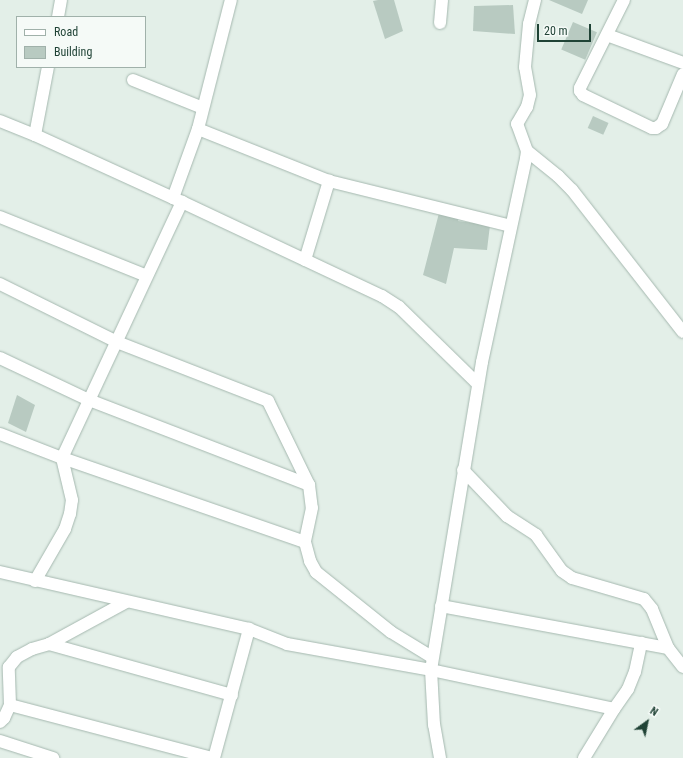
<!DOCTYPE html>
<html>
<head>
<meta charset="utf-8">
<style>
  body { margin:0 }
  #map { position:relative; width:683px; height:758px; overflow:hidden; background:#e3efe8; font-family:"Roboto Condensed",sans-serif }
  div>[style] { position:absolute }
  [style*='--x'] { left:calc(var(--x)*1px); top:calc(var(--y)*1px); width:calc(var(--w)*1px); rotate:calc(var(--a)*1deg) }
  .building>* { inset:0; background:#b8cac1; transform-origin:0 0 }
  .roads { filter:drop-shadow(0 0 1px #a5b8af) drop-shadow(0 0 1px #a5b8af) }
  .minor>* { height:12px; margin:-6px; padding:0 6px; transform-origin:6px; border-radius:6px; background:#fff }
  span { translate:-50% -50%; white-space:nowrap; text-align:center; line-height:1.15; -webkit-text-stroke:4px #f5faf7; paint-order:stroke }
  .legend { position:absolute; left:16px; top:16px; width:130px; height:52px; box-sizing:border-box; background:#f5faf7; border:1px solid #a0b1aa; margin:0; padding:5px 7px; list-style:none; font-size:12px; color:#204336 }
  .legend li { display:flex; align-items:center; gap:8px; height:20px }
  .legend b { width:20px; border:1px solid #a0b1aa }
  .north { position:absolute; left:627px; top:702px; width:40px; height:40px; -webkit-text-stroke:3px #f5faf7; paint-order:stroke; rotate:33deg; font-size:11px; font-weight:700; line-height:16px; text-align:center; color:#204336 }
  .north::after { content:''; display:block; margin:auto; width:14px; height:18px; background:#204336; clip-path:polygon(50% 0,100% 100%,50% 72%,0 100%) }
  .scale { position:absolute; left:537px; top:24px; width:54px; height:18px; box-sizing:border-box; border:2px solid #204336; border-top:0; padding-left:5px; font-size:12px; line-height:14px; white-space:nowrap; color:#204336; -webkit-text-stroke:3px #f5faf7; paint-order:stroke }
</style>
</head>
<body>
<div id="map">
  <div class="building">
    <div style="clip-path:polygon(378px 0,394px 0,403px 31px,385px 39px,373px 1px)"></div>
    <div style="clip-path:polygon(549px 0,588px 0,582px 14px)"></div>
    <div style="clip-path:polygon(513px 5px,515px 34px,473px 31px,474px 6px)"></div>
    <div style="left:573px;top:22px;width:26px;height:30px;rotate:23deg"></div>
    <div style="left:593px;top:116px;width:17px;height:13px;rotate:24deg"></div>
    <div style="clip-path:polygon(439px 213px,459px 216px,458px 221px,490px 225px,487px 250px,454px 248px,446px 284px,423px 275px)"></div>
    <div style="clip-path:polygon(17px 395px,35px 405px,26px 432px,8px 423px)"></div>
  </div>
  <div class="roads">
    <div class="minor">
      <div style="--x:624;--y:0;--w:98;--a:116.6"></div>
      <div style="--x:580;--y:88;--w:3;--a:90"></div>
      <div style="--x:580;--y:91;--w:5;--a:53"></div>
      <div style="--x:583;--y:95;--w:76;--a:25.6"></div>
      <div style="--x:652;--y:128;--w:4;--a:0"></div>
      <div style="--x:656;--y:128;--w:7;--a:-34"></div>
      <div style="--x:662;--y:124;--w:54;--a:-67.2"></div>
      <div style="--x:58;--y:17;--w:17;--a:-80"></div>
      <div style="--x:440;--y:23;--w:23;--a:-85"></div>
      <div style="--x:607;--y:35;--w:81;--a:20.2"></div>
      <div style="--x:133;--y:80;--w:75;--a:21.8"></div>
      <div style="--x:0;--y:121;--w:38;--a:22"></div>
      <div style="--x:35;--y:135;--w:162;--a:24.5"></div>
      <div style="--x:182;--y:202;--w:221;--a:25.2"></div>
      <div style="--x:382;--y:296;--w:20;--a:33"></div>
      <div style="--x:399;--y:307;--w:110;--a:44.3"></div>
      <div style="--x:198;--y:129;--w:141;--a:21.7"></div>
      <div style="--x:329;--y:181;--w:187;--a:13.9"></div>
      <div style="--x:35;--y:135;--w:69;--a:-79.2"></div>
      <div style="--x:527;--y:151;--w:40;--a:39"></div>
      <div style="--x:558;--y:176;--w:20;--a:45"></div>
      <div style="--x:572;--y:190;--w:180;--a:52"></div>
      <div style="--x:173;--y:198;--w:73;--a:-70.1"></div>
      <div style="--x:198;--y:129;--w:133;--a:-75.7"></div>
      <div style="--x:0;--y:217;--w:158;--a:21.9"></div>
      <div style="--x:305;--y:260;--w:83;--a:-73.1"></div>
      <div style="--x:0;--y:284;--w:131;--a:26.4"></div>
      <div style="--x:117;--y:342;--w:162;--a:21.3"></div>
      <div style="--x:268;--y:401;--w:93;--a:64"></div>
      <div style="--x:309;--y:485;--w:23;--a:83"></div>
      <div style="--x:312;--y:508;--w:35;--a:102"></div>
      <div style="--x:305;--y:542;--w:257;--a:-160.9"></div>
      <div style="--x:62;--y:458;--w:66;--a:-158.8"></div>
      <div style="--x:0;--y:358;--w:98;--a:25.3"></div>
      <div style="--x:89;--y:400;--w:236;--a:21.1"></div>
      <div style="--x:463;--y:470;--w:64;--a:46.3"></div>
      <div style="--x:507;--y:516;--w:35;--a:33"></div>
      <div style="--x:536;--y:535;--w:44;--a:54.2"></div>
      <div style="--x:562;--y:571;--w:12;--a:35"></div>
      <div style="--x:572;--y:578;--w:75;--a:16.3"></div>
      <div style="--x:644;--y:599;--w:13;--a:51"></div>
      <div style="--x:652;--y:609;--w:42;--a:67.7"></div>
      <div style="--x:668;--y:648;--w:24;--a:52"></div>
      <div style="--x:305;--y:542;--w:20;--a:75"></div>
      <div style="--x:310;--y:561;--w:13;--a:61"></div>
      <div style="--x:316;--y:572;--w:96;--a:38.7"></div>
      <div style="--x:391;--y:632;--w:48;--a:31.4"></div>
      <div style="--x:0;--y:572;--w:255;--a:12.9"></div>
      <div style="--x:249;--y:629;--w:41;--a:21.5"></div>
      <div style="--x:287;--y:644;--w:146;--a:10.2"></div>
      <div style="--x:431;--y:670;--w:187;--a:12"></div>
      <div style="--x:35;--y:581;--w:60;--a:-60"></div>
      <div style="--x:65;--y:529;--w:16;--a:-72"></div>
      <div style="--x:70;--y:514;--w:14;--a:-82"></div>
      <div style="--x:72;--y:500;--w:43;--a:-103.4"></div>
      <div style="--x:62;--y:458;--w:283;--a:-64.9"></div>
      <div style="--x:441;--y:606;--w:231;--a:10.5"></div>
      <div style="--x:49;--y:644;--w:190;--a:15.6"></div>
      <div style="--x:10;--y:705;--w:209;--a:14.7"></div>
      <div style="--x:0;--y:722;--w:6;--a:-45"></div>
      <div style="--x:4;--y:718;--w:14;--a:-65"></div>
      <div style="--x:10;--y:705;--w:38;--a:-92"></div>
      <div style="--x:9;--y:667;--w:13;--a:-51"></div>
      <div style="--x:17;--y:657;--w:17;--a:-28"></div>
      <div style="--x:32;--y:649;--w:18;--a:-16"></div>
      <div style="--x:49;--y:644;--w:88;--a:-28.6"></div>
      <div style="--x:0;--y:741;--w:56;--a:17.8"></div>
      <div style="--x:214;--y:758;--w:134;--a:-74.8"></div>
      <div style="--x:440;--y:758;--w:34;--a:-100"></div>
      <div style="--x:434;--y:725;--w:55;--a:-93.1"></div>
      <div style="--x:431;--y:670;--w:312;--a:-80.6"></div>
      <div style="--x:482;--y:362;--w:208;--a:-77.8"></div>
      <div style="--x:526;--y:159;--w:8;--a:-83"></div>
      <div style="--x:527;--y:151;--w:29;--a:-110"></div>
      <div style="--x:517;--y:124;--w:20;--a:-60"></div>
      <div style="--x:527;--y:107;--w:12;--a:-76"></div>
      <div style="--x:530;--y:95;--w:28;--a:-100"></div>
      <div style="--x:525;--y:67;--w:43;--a:-84.7"></div>
      <div style="--x:529;--y:24;--w:25;--a:-76"></div>
      <div style="--x:584;--y:758;--w:57;--a:-58.5"></div>
      <div style="--x:614;--y:709;--w:24;--a:-55"></div>
      <div style="--x:628;--y:689;--w:18;--a:-68"></div>
      <div style="--x:635;--y:672;--w:30;--a:-78"></div>
    </div>
  </div>
  <ul class="legend">
  <li><b style="height:5px;background:#fff"></b>Road</li>
  <li><b style="height:11px;background:#b8cac1"></b>Building</li>
  </ul>
  <div class="north">N</div>
  <div class="scale">20 m</div>
</div>
</body>
</html>
